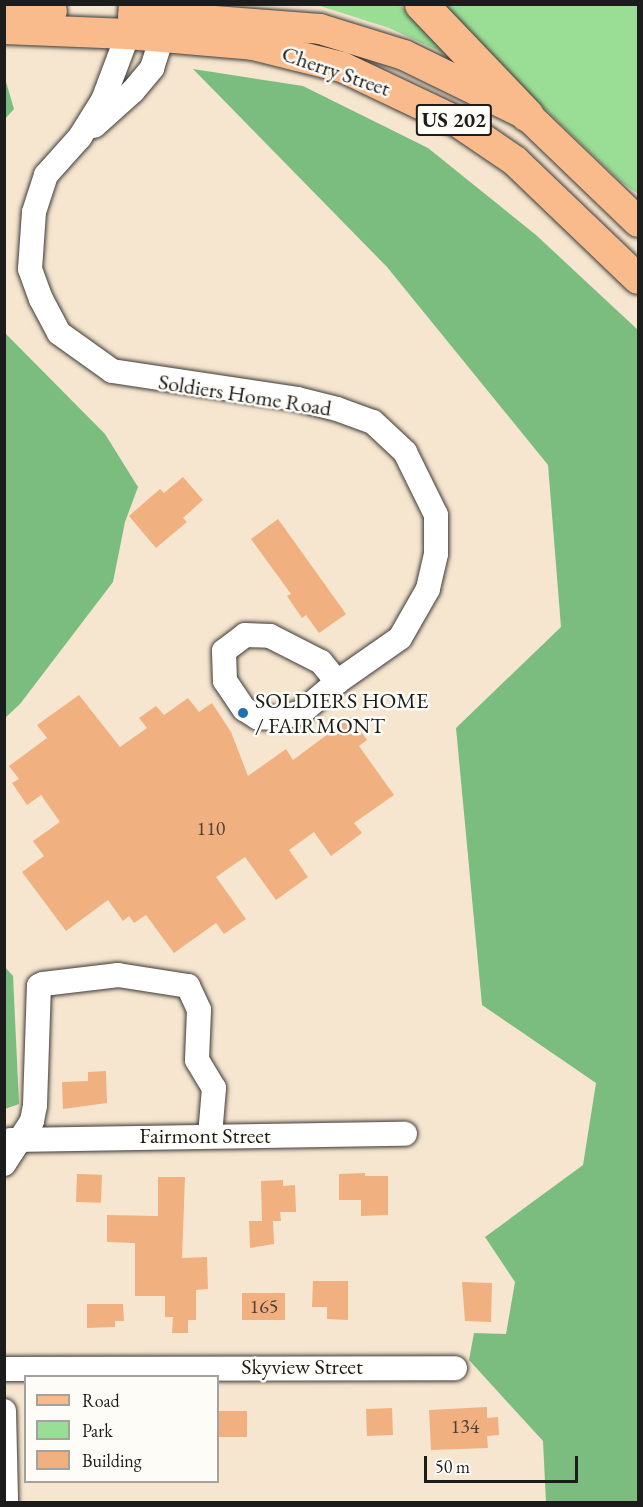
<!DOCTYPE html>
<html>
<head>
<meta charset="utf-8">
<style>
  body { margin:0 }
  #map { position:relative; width:643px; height:1507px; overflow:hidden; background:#f6e6cf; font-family:"EB Garamond",serif }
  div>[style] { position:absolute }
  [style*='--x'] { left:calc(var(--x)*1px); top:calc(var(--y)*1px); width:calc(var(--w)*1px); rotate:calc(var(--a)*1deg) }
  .green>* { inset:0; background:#9ade96 }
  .forest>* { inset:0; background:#7bbd7f }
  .building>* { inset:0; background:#f1b080; transform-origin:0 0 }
  .roads { filter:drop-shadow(0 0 2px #3d3a37) drop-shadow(0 0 2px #3d3a37) }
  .minor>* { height:24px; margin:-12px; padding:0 12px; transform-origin:12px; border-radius:12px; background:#fff }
  .major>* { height:30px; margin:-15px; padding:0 15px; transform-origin:15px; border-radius:15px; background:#fabb8c }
  .highway>* { height:33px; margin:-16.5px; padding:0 16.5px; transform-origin:16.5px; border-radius:16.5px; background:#fabb8c }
  .dots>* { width:16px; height:16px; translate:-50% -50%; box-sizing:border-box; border:3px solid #fdfcf7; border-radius:50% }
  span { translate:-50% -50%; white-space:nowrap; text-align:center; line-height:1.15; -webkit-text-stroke:5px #fdfcf7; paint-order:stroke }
  .number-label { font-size:20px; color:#514135 }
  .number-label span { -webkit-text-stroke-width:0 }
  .shield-label span { padding:2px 4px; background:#fdfcf7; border:2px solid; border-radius:4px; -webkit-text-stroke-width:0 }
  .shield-label { font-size:21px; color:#1c1c1c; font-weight:700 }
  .street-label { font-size:22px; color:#1c1c1c }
  .poi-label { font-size:22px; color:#1c1c1c }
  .left { translate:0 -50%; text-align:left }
  .frame { position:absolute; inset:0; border:6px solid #1c1c1c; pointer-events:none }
  .legend { position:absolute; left:24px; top:1375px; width:195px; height:108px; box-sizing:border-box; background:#fdfcf7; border:2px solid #a3a29f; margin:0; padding:8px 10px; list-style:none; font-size:18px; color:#1c1c1c }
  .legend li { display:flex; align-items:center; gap:12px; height:30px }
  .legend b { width:30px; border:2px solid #a3a29f }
  .scale { position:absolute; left:424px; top:1456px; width:154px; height:27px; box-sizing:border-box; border:3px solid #1c1c1c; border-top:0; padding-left:8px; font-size:18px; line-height:21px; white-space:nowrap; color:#1c1c1c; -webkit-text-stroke:4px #fdfcf7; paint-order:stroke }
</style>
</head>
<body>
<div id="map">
  <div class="green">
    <div style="clip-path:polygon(317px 5px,400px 5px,450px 56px,389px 28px)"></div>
    <div style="clip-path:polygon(436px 5px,638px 5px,638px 194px,620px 181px)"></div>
  </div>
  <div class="forest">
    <div style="clip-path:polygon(193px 69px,303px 86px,428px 148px,536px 235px,638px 330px,638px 1502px,546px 1502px,543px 1441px,469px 1360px,474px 1333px,506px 1334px,515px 1282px,485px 1237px,583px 1165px,596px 1083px,482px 1005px,456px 728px,561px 627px,548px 465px,387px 267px)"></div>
    <div style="clip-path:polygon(4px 75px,14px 109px,5px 119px,4px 119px)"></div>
    <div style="clip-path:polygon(5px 333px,105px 434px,138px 487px,125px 522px,113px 582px,20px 704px,5px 718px)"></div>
    <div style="clip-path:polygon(5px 967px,13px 976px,19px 1104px,5px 1109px)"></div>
  </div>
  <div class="building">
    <div style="clip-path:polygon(183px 477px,203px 500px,183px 518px,187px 522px,156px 548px,129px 516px,160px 489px,164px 493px)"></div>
    <div style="clip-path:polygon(278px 519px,346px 614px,319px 633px,306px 615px,302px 618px,287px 596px,291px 594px,251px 539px)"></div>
    <div style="clip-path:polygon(79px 695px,120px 747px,147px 728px,139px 718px,156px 706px,164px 715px,188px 698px,199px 712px,212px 703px,231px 732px,248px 776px,286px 749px,293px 760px,351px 717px,367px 740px,359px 746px,394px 795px,354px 823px,362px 833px,331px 856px,314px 832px,289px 850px,308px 877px,276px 900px,245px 857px,216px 877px,246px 919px,224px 934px,216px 923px,174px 953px,146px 915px,134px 923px,129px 916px,123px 921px,108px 900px,66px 931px,22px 872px,44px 856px,33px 841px,60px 822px,41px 795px,27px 805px,12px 783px,19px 779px,9px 766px,47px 738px,37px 725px)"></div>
    <div style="clip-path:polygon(106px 1071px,107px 1103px,63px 1109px,62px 1082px,88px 1081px,88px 1072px)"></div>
    <div style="clip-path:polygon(365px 1173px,365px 1176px,388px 1176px,388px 1215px,361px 1216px,361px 1200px,339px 1200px,339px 1174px)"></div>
    <div style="left:77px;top:1174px;width:25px;height:28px;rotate:2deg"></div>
    <div style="clip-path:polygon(158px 1177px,185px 1177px,182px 1258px,207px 1257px,208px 1289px,196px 1290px,196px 1320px,188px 1320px,188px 1333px,172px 1333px,173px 1317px,165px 1317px,165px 1296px,135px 1296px,135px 1243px,107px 1242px,107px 1215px,158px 1216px)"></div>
    <div style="clip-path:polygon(283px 1180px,283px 1186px,295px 1185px,296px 1212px,280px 1212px,281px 1221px,273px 1221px,274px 1244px,250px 1248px,249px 1221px,262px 1221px,261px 1181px)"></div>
    <div style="clip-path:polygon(313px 1281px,348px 1281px,348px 1320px,327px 1319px,327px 1307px,312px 1307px)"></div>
    <div style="clip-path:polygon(462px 1282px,492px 1283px,491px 1322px,465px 1321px)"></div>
    <div style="left:242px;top:1293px;width:43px;height:27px"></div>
    <div style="clip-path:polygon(87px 1304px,123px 1304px,124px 1321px,115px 1321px,115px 1327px,87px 1328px)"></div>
    <div style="clip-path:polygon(487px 1407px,487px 1418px,498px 1417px,499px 1435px,487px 1436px,488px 1448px,431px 1450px,429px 1410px)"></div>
    <div style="left:392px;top:1408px;width:27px;height:26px;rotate:88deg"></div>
    <div style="left:218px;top:1411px;width:29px;height:26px"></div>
  </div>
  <div class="roads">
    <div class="minor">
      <div style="--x:128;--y:34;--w:71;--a:110.7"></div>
      <div style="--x:103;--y:100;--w:44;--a:121.9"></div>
      <div style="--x:80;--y:137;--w:51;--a:131.8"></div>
      <div style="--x:46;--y:175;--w:39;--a:108"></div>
      <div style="--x:34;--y:212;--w:57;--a:94"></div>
      <div style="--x:30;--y:269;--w:32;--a:70"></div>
      <div style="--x:41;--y:299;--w:38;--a:62"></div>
      <div style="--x:59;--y:333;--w:65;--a:35.6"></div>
      <div style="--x:112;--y:371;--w:187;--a:8.6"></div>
      <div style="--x:297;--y:399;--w:41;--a:14"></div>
      <div style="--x:337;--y:409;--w:38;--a:20"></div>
      <div style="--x:373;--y:422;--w:44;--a:43.2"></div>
      <div style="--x:405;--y:452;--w:70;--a:63.8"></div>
      <div style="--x:436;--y:515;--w:39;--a:90"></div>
      <div style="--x:436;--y:554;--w:36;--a:103"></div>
      <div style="--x:428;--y:589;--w:56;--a:119.7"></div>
      <div style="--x:400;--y:638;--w:77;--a:145.1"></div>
      <div style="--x:337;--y:682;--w:46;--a:139.4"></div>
      <div style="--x:302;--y:712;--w:23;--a:165"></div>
      <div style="--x:280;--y:718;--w:23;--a:-178"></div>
      <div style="--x:257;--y:717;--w:15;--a:-148"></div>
      <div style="--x:244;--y:709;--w:34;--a:-124"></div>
      <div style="--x:225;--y:681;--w:30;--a:-92"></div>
      <div style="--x:224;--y:651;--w:26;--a:-37"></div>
      <div style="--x:245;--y:635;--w:25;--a:2"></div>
      <div style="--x:270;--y:636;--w:57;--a:27"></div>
      <div style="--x:321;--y:662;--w:26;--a:51"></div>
      <div style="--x:94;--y:126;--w:52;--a:-41.9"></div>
      <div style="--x:133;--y:91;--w:30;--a:-50"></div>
      <div style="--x:152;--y:68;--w:33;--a:-72"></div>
      <div style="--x:10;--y:1140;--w:395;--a:-0.9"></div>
      <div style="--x:4;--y:1164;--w:51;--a:-56.9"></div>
      <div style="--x:32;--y:1121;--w:16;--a:-79"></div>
      <div style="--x:35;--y:1105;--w:119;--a:-88.1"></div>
      <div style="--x:39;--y:986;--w:4;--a:-27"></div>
      <div style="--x:43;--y:984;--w:76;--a:-6.8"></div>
      <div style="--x:118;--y:975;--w:71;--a:8.9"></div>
      <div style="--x:188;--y:986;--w:26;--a:65"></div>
      <div style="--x:199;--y:1010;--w:50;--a:92.3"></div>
      <div style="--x:197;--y:1060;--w:33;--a:59"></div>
      <div style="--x:214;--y:1088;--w:48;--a:94.8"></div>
      <div style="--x:4;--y:1369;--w:451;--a:-0.1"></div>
      <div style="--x:4;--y:1411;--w:91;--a:88.7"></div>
    </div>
    <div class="major">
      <div style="--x:4;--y:7;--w:48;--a:4.8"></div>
      <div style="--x:175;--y:18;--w:145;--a:4.3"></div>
      <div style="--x:320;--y:29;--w:88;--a:17.2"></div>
      <div style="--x:404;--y:55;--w:137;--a:26"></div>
      <div style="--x:527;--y:115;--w:154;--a:43.9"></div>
      <div style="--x:4;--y:29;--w:124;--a:2.3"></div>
      <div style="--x:128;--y:34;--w:125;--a:5"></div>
      <div style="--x:253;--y:45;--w:92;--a:13.9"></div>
      <div style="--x:342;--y:67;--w:128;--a:25.4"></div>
      <div style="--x:458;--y:122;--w:69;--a:34.4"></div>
      <div style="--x:515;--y:161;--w:170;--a:43.8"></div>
    </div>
    <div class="highway">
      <div style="--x:421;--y:4;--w:153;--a:46.3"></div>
      <div style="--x:28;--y:9;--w:12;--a:-24"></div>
      <div style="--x:134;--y:16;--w:12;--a:-85"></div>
      <div style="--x:162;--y:18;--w:14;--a:-86"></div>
    </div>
  </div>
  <div class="dots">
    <div style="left:243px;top:713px;background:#1f6fb2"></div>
  </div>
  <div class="number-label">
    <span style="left:211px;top:828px">110</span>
    <span style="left:264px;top:1306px">165</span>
    <span style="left:465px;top:1426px">134</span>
  </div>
  <div class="shield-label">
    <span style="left:454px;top:120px">US 202</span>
  </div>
  <div class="street-label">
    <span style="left:336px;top:71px;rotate:19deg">Cherry Street</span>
    <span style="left:245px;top:395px;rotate:9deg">Soldiers Home Road</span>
    <span style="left:205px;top:1136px">Fairmont Street</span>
    <span style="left:302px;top:1367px">Skyview Street</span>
  </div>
  <div class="poi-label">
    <span class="left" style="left:255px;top:713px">SOLDIERS HOME<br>/ FAIRMONT</span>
  </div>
  <div class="frame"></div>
  <ul class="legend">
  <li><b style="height:8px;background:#fabb8c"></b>Road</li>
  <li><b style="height:16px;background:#9ade96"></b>Park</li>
  <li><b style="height:16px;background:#f1b080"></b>Building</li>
  </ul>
  <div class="scale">50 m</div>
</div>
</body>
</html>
